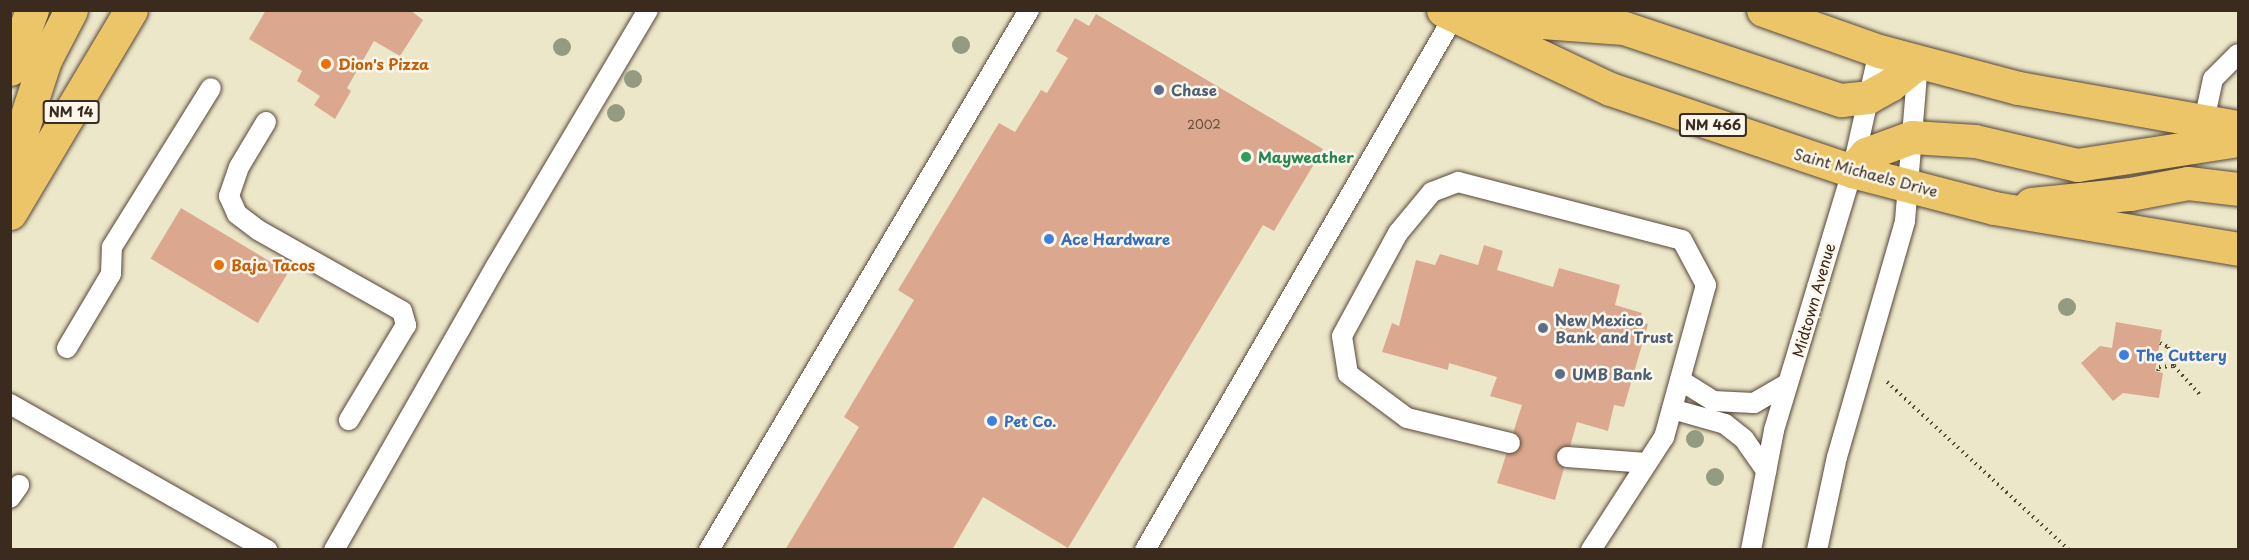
<!DOCTYPE html>
<html>
<head>
<meta charset="utf-8">
<style>
  body { margin:0 }
  #map { position:relative; width:2249px; height:560px; overflow:hidden; background:#ede7ca; font-family:"Playpen Sans",sans-serif }
  div>[style] { position:absolute }
  [style*='--x'] { left:calc(var(--x)*1px); top:calc(var(--y)*1px); width:calc(var(--w)*1px); rotate:calc(var(--a)*1deg) }
  .building>* { inset:0; background:#dba88f; transform-origin:0 0 }
  .path>* { height:4px; margin-top:-2px; transform-origin:0; background:repeating-linear-gradient(90deg,#564638 0 1.5px,transparent 0 6px) }
  .roads { filter:drop-shadow(0 0 2px #564638) drop-shadow(0 0 2px #564638) }
  .service>* { height:20px; margin:-10px; padding:0 10px; transform-origin:10px; border-radius:10px; background:#fff }
  .primary>* { height:33px; margin:-16.5px; padding:0 16.5px; transform-origin:16.5px; border-radius:16.5px; background:#ecc569 }
  .trees>* { width:18px; height:18px; margin:-9px; border-radius:50%; background:#959b80 }
  .dots>* { width:16px; height:16px; translate:-50% -50%; box-sizing:border-box; border:3px solid #fbf7ec; border-radius:50% }
  span { translate:-50% -50%; white-space:nowrap; text-align:center; line-height:1.15; -webkit-text-stroke:5px #fbf7ec; paint-order:stroke }
  .number-label { font-size:12px; color:#634a3a }
  .number-label span { -webkit-text-stroke-width:0 }
  .shield-label span { padding:2px 4px; background:#fbf7ec; border:2px solid; border-radius:4px; -webkit-text-stroke-width:0 }
  .shield-label { font-size:14px; color:#3b2a1e; font-weight:700 }
  .food-label { font-size:15px; color:#c56008; font-weight:700 }
  .left { translate:0 -50%; text-align:left }
  .service-label { font-size:15px; color:#4e5e75; font-weight:700 }
  .leisure-label { font-size:15px; color:#27864d; font-weight:700 }
  .street-label { font-size:15px; color:#3b2a1e }
  .shop-label { font-size:15px; color:#366cbe; font-weight:700 }
  .frame { position:absolute; inset:0; border:12px solid #3b2a1e; pointer-events:none }
</style>
</head>
<body>
<div id="map">
  <div class="building">
    <div style="clip-path:polygon(266px 10px,410px 10px,423px 20px,400px 56px,374px 41px,347px 88px,351px 91px,335px 119px,314px 105px,320px 96px,297px 81px,302px 71px,249px 39px)"></div>
    <div style="clip-path:polygon(1096px 14px,1323px 149px,1274px 231px,1263px 225px,1068px 548px,983px 497px,952px 550px,785px 550px,859px 427px,844px 417px,914px 300px,898px 290px,999px 123px,1015px 132px,1041px 90px,1047px 93px,1068px 58px,1056px 51px,1075px 18px,1089px 26px)"></div>
    <div style="left:181px;top:208px;width:125px;height:59px;rotate:31deg"></div>
    <div style="clip-path:polygon(1484px 245px,1503px 251px,1497px 270px,1553px 287px,1559px 268px,1620px 285px,1615px 305px,1642px 313px,1639px 321px,1648px 324px,1624px 407px,1614px 405px,1608px 431px,1577px 422px,1555px 500px,1497px 483px,1522px 405px,1490px 396px,1497px 377px,1449px 363px,1448px 370px,1382px 352px,1392px 323px,1399px 326px,1416px 260px,1435px 265px,1440px 254px,1478px 265px)"></div>
    <div style="clip-path:polygon(2116px 322px,2162px 330px,2155px 371px,2163px 373px,2159px 398px,2123px 393px,2113px 401px,2081px 363px,2100px 346px,2112px 348px)"></div>
  </div>
  <div class="path">
    <div style="--x:2160;--y:343;--w:9;--a:27"></div>
    <div style="--x:2168;--y:347;--w:20;--a:72"></div>
    <div style="--x:2158;--y:371;--w:4;--a:-76"></div>
    <div style="--x:2159;--y:367;--w:15;--a:-4"></div>
    <div style="--x:2174;--y:366;--w:38;--a:48"></div>
    <div style="--x:1887;--y:382;--w:248;--a:42.7"></div>
  </div>
  <div class="roads">
    <div class="service">
      <div style="--x:2204;--y:121;--w:43;--a:-77.9"></div>
      <div style="--x:2213;--y:79;--w:35;--a:-45"></div>
      <div style="--x:266;--y:122;--w:52;--a:121"></div>
      <div style="--x:239;--y:167;--w:31;--a:109"></div>
      <div style="--x:229;--y:196;--w:20;--a:66"></div>
      <div style="--x:237;--y:214;--w:26;--a:37"></div>
      <div style="--x:258;--y:230;--w:165;--a:29.4"></div>
      <div style="--x:402;--y:311;--w:15;--a:74"></div>
      <div style="--x:406;--y:325;--w:111;--a:121"></div>
      <div style="--x:67;--y:348;--w:86;--a:-59.3"></div>
      <div style="--x:111;--y:274;--w:27;--a:-88"></div>
      <div style="--x:112;--y:247;--w:187;--a:-58.1"></div>
      <div style="--x:1680;--y:380;--w:39;--a:32"></div>
      <div style="--x:1713;--y:401;--w:41;--a:2.8"></div>
      <div style="--x:1754;--y:403;--w:39;--a:-30"></div>
      <div style="--x:10;--y:404;--w:296;--a:29.6"></div>
      <div style="--x:1672;--y:409;--w:55;--a:15.8"></div>
      <div style="--x:1725;--y:424;--w:24;--a:38"></div>
      <div style="--x:1744;--y:439;--w:39;--a:55"></div>
      <div style="--x:1510;--y:443;--w:106;--a:-166.4"></div>
      <div style="--x:1407;--y:418;--w:74;--a:-143.3"></div>
      <div style="--x:1348;--y:374;--w:38;--a:-99"></div>
      <div style="--x:1342;--y:336;--w:117;--a:-61.5"></div>
      <div style="--x:1398;--y:233;--w:53;--a:-50.3"></div>
      <div style="--x:1432;--y:192;--w:28;--a:-21"></div>
      <div style="--x:1458;--y:182;--w:231;--a:14.5"></div>
      <div style="--x:1682;--y:240;--w:51;--a:61.9"></div>
      <div style="--x:1706;--y:285;--w:158;--a:105.4"></div>
      <div style="--x:1664;--y:437;--w:135;--a:122.9"></div>
      <div style="--x:1567;--y:457;--w:80;--a:4.3"></div>
      <div style="--x:10;--y:498;--w:16;--a:-55"></div>
      <div style="--x:334;--y:550;--w:327;--a:-60.3"></div>
      <div style="--x:496;--y:266;--w:298;--a:-59.3"></div>
      <div style="--x:709;--y:550;--w:628;--a:-59.35"></div>
      <div style="--x:1145;--y:550;--w:617;--a:-59.94"></div>
      <div style="--x:1751;--y:550;--w:122;--a:-79.1"></div>
      <div style="--x:1774;--y:430;--w:270;--a:-73.2"></div>
      <div style="--x:1852;--y:171;--w:123;--a:-77.3"></div>
      <div style="--x:1817;--y:550;--w:95;--a:-77.9"></div>
      <div style="--x:1837;--y:457;--w:246;--a:-73.9"></div>
      <div style="--x:1905;--y:221;--w:160;--a:-85.3"></div>
    </div>
    <div class="primary">
      <div style="--x:1443;--y:10;--w:185;--a:25.3"></div>
      <div style="--x:1610;--y:89;--w:256;--a:18.7"></div>
      <div style="--x:1852;--y:171;--w:147;--a:14.6"></div>
      <div style="--x:1994;--y:208;--w:247;--a:9.5"></div>
      <div style="--x:1763;--y:10;--w:123;--a:19.5"></div>
      <div style="--x:1879;--y:51;--w:144;--a:14.9"></div>
      <div style="--x:2018;--y:88;--w:223;--a:10.1"></div>
      <div style="--x:1474;--y:17;--w:150;--a:4.2"></div>
      <div style="--x:1624;--y:28;--w:229;--a:18.4"></div>
      <div style="--x:1841;--y:100;--w:27;--a:-6"></div>
      <div style="--x:1868;--y:97;--w:25;--a:-29"></div>
      <div style="--x:1890;--y:85;--w:36;--a:-39"></div>
      <div style="--x:10;--y:69;--w:63;--a:-69.6"></div>
      <div style="--x:10;--y:167;--w:113;--a:-71.9"></div>
      <div style="--x:45;--y:60;--w:56;--a:-62.5"></div>
      <div style="--x:1852;--y:171;--w:22;--a:-51"></div>
      <div style="--x:1866;--y:154;--w:49;--a:-20.3"></div>
      <div style="--x:1912;--y:137;--w:63;--a:3.6"></div>
      <div style="--x:1975;--y:141;--w:105;--a:13.2"></div>
      <div style="--x:2077;--y:165;--w:163;--a:-8.8"></div>
      <div style="--x:2031;--y:204;--w:100;--a:-5.8"></div>
      <div style="--x:2130;--y:194;--w:59;--a:-10.7"></div>
      <div style="--x:2188;--y:183;--w:50;--a:6.8"></div>
      <div style="--x:10;--y:213;--w:236;--a:-59.2"></div>
    </div>
  </div>
  <div class="trees">
    <div style="left:961px;top:45px"></div>
    <div style="left:562px;top:47px"></div>
    <div style="left:633px;top:79px"></div>
    <div style="left:616px;top:113px"></div>
    <div style="left:2067px;top:307px"></div>
    <div style="left:1695px;top:439px"></div>
    <div style="left:1715px;top:477px"></div>
  </div>
  <div class="dots">
    <div style="left:326px;top:64px;background:#e8710a"></div>
    <div style="left:1159px;top:90px;background:#5c6f8a"></div>
    <div style="left:1246px;top:157px;background:#2e9e5b"></div>
    <div style="left:1049px;top:239px;background:#3f7fe0"></div>
    <div style="left:219px;top:265px;background:#e8710a"></div>
    <div style="left:1543px;top:328px;background:#5c6f8a"></div>
    <div style="left:2124px;top:355px;background:#3f7fe0"></div>
    <div style="left:1560px;top:374px;background:#5c6f8a"></div>
    <div style="left:992px;top:421px;background:#3f7fe0"></div>
  </div>
  <div class="number-label">
    <span style="left:1204px;top:125px">2002</span>
  </div>
  <div class="shield-label">
    <span style="left:71px;top:112px">NM 14</span>
    <span style="left:1713px;top:125px">NM 466</span>
  </div>
  <div class="food-label">
    <span class="left" style="left:338px;top:64px">Dion's Pizza</span>
    <span class="left" style="left:231px;top:265px">Baja Tacos</span>
  </div>
  <div class="service-label">
    <span class="left" style="left:1171px;top:90px">Chase</span>
    <span class="left" style="left:1555px;top:328px">New Mexico<br>Bank and Trust</span>
    <span class="left" style="left:1572px;top:374px">UMB Bank</span>
  </div>
  <div class="leisure-label">
    <span class="left" style="left:1258px;top:157px">Mayweather</span>
  </div>
  <div class="street-label">
    <span style="left:1866px;top:172px;rotate:15deg">Saint Michaels Drive</span>
    <span style="left:1813px;top:300px;rotate:-74deg">Midtown Avenue</span>
  </div>
  <div class="shop-label">
    <span class="left" style="left:1061px;top:239px">Ace Hardware</span>
    <span class="left" style="left:2136px;top:355px">The Cuttery</span>
    <span class="left" style="left:1004px;top:421px">Pet Co.</span>
  </div>
  <div class="frame"></div>
</div>
</body>
</html>
